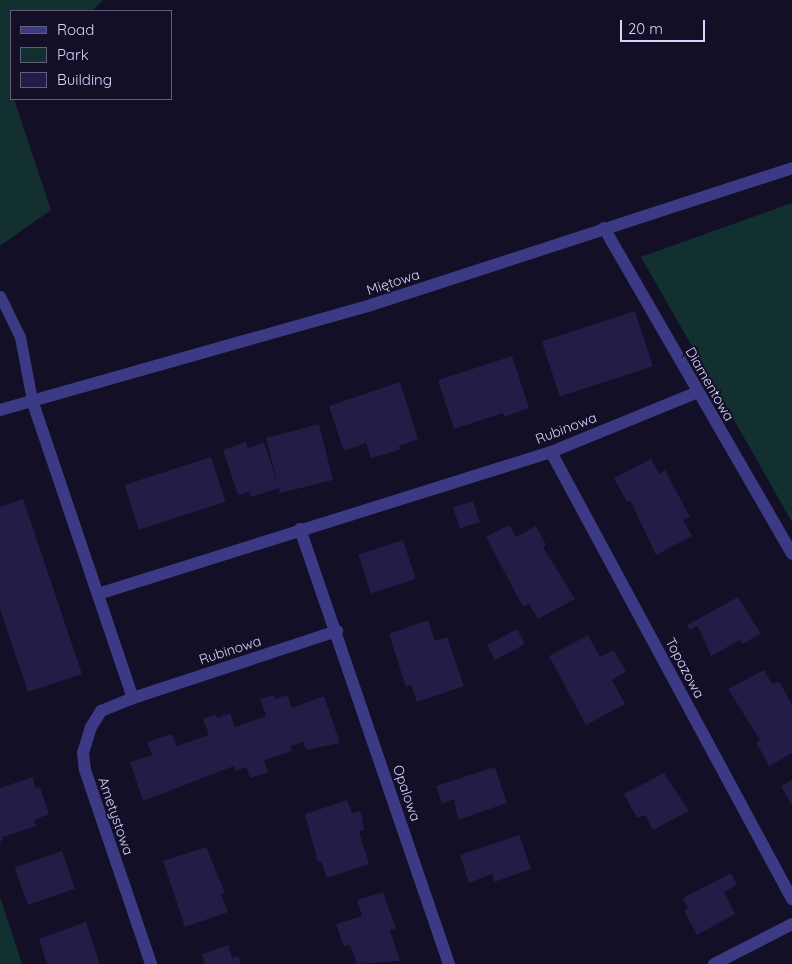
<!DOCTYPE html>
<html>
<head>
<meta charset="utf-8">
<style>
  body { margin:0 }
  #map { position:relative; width:792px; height:964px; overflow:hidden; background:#130f26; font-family:Quicksand,sans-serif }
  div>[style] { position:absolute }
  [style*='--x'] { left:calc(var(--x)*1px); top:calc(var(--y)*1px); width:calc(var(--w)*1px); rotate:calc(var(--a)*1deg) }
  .green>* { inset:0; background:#12302f }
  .building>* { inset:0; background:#241b47; transform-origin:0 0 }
  .service>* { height:11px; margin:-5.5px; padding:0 5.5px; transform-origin:5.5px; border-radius:5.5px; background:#3d3a85 }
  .minor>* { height:12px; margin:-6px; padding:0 6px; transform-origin:6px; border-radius:6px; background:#3d3a85 }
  span { translate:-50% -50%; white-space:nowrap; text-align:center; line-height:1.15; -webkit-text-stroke:4px #130f26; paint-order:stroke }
  .street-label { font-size:14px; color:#d9d4ff }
  .legend { position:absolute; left:10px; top:10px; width:162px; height:90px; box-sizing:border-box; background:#130f26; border:1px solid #625e7d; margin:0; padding:6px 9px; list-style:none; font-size:15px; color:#d9d4ff }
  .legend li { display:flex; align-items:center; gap:10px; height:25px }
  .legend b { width:25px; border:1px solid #625e7d }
  .scale { position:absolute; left:620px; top:20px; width:85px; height:22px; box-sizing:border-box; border:2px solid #d9d4ff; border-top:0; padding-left:6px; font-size:15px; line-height:18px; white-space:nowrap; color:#d9d4ff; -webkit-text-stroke:4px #130f26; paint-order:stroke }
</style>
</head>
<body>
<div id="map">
  <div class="green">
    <div style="clip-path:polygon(0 0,103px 0,92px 11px,11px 11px,11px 99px,14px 99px,51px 210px,0 246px)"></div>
    <div style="clip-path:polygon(792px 203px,792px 522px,641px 257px)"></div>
    <div style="clip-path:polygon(0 897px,22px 964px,0 964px)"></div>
  </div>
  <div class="building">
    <div style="left:635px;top:311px;width:58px;height:98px;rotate:72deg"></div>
    <div style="clip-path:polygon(512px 356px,529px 408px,504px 417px,503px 413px,454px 429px,438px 380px)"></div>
    <div style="clip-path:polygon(400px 382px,418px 439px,399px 446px,400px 450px,371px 458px,366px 443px,344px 451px,329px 406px)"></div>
    <div style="clip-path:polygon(319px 424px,333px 480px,280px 493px,279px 488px,251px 497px,249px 492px,238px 495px,223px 450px,246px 442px,248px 448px,264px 442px,278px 485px,266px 438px)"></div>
    <div style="left:211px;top:457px;width:47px;height:91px;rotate:72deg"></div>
    <div style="clip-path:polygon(651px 459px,659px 474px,665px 470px,690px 517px,683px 520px,692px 536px,656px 555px,630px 500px,627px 502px,614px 478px)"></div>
    <div style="clip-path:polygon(23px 499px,82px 674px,28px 692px,0 609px,0 507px)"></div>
    <div style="left:473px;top:501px;width:22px;height:21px;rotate:72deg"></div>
    <div style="clip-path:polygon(509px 525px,516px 537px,536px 526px,546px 545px,543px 547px,575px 599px,538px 619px,529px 604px,523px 607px,486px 537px)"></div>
    <div style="left:403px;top:540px;width:41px;height:47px;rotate:72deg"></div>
    <div style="clip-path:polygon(738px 597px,761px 634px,742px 644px,740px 640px,711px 656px,698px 626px,690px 630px,687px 625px)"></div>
    <div style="clip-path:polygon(428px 620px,435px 641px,447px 637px,464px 686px,417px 702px,411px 685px,406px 687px,389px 634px)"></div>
    <div style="left:517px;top:629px;width:17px;height:34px;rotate:62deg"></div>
    <div style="clip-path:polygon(588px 635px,600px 657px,614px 650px,626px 672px,612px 680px,625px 704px,586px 725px,549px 656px)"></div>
    <div style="clip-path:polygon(764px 670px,772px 684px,779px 681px,792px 705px,792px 753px,769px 766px,756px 742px,760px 740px,728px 689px)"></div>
    <div style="clip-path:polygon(274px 695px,275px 699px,287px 695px,292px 708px,324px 696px,340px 743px,306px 750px,303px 742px,291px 746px,292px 751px,264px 760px,268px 772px,250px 778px,246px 767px,235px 771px,234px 766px,143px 801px,130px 762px,152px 755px,147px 742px,172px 734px,177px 746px,209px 735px,203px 719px,216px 714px,217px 718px,230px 713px,235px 727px,266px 716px,260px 699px)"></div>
    <div style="clip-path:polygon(495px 767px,507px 803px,458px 820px,454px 799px,442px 804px,436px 786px)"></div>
    <div style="clip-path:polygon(664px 773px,689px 811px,653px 830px,645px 815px,637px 818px,624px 794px)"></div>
    <div style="clip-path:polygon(36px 776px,33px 779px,36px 789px,40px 787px,49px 814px,34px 820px,36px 826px,3px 837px,0 843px,0 788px)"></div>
    <div style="clip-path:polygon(792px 780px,792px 806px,781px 786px)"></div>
    <div style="clip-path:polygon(347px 800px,352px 813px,360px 811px,362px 817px,364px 830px,359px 832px,369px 864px,327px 878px,321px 861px,318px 862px,305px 814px)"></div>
    <div style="clip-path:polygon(519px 835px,531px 869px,494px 882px,492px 874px,469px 883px,460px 855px)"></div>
    <div style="clip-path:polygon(206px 847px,225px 893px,221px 894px,228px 912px,185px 927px,163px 861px)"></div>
    <div style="left:62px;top:851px;width:40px;height:50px;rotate:71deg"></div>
    <div style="clip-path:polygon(731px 873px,737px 885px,724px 892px,735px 914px,697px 935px,684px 911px,688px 908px,683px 898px)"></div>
    <div style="clip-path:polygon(383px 892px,396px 929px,390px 931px,400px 961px,357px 964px,350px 945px,344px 946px,336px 924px,362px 916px,357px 900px)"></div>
    <div style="clip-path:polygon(86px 922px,100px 964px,47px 964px,39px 939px)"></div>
    <div style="clip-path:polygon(228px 945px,232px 958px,238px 956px,241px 964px,205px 964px,202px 954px)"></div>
  </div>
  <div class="service">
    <div style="--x:0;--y:296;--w:46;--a:64"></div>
    <div style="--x:20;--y:337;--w:64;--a:79.2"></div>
  </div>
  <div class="minor">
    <div style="--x:604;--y:228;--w:376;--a:60"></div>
    <div style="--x:32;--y:400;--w:315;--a:71.3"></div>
    <div style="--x:0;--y:410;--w:386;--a:-15.8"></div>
    <div style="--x:371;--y:305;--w:443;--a:-18"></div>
    <div style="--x:551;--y:452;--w:508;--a:61.67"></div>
    <div style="--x:300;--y:529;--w:460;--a:71.1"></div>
    <div style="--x:98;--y:594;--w:475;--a:-17.4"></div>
    <div style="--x:551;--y:452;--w:159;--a:-22.2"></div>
    <div style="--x:151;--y:964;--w:205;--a:-108.8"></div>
    <div style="--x:85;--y:770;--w:17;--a:-97"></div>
    <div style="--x:83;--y:753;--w:27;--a:-73"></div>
    <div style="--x:91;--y:727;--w:19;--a:-58"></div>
    <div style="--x:101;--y:711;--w:35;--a:-22"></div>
    <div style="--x:133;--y:698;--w:215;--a:-18.2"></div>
    <div style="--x:714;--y:964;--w:88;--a:-27.1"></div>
  </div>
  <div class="street-label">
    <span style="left:393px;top:282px;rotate:-18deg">Miętowa</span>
    <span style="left:710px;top:384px;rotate:60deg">Diamentowa</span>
    <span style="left:566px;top:428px;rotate:-21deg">Rubinowa</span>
    <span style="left:230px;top:650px;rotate:-18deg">Rubinowa</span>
    <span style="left:685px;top:668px;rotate:62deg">Topazowa</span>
    <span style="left:407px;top:793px;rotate:71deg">Opalowa</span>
    <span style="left:116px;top:816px;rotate:71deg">Ametystowa</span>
  </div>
  <ul class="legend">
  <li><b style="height:6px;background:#3d3a85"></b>Road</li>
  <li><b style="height:14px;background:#12302f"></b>Park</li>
  <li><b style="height:14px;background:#241b47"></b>Building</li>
  </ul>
  <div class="scale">20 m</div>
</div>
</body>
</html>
